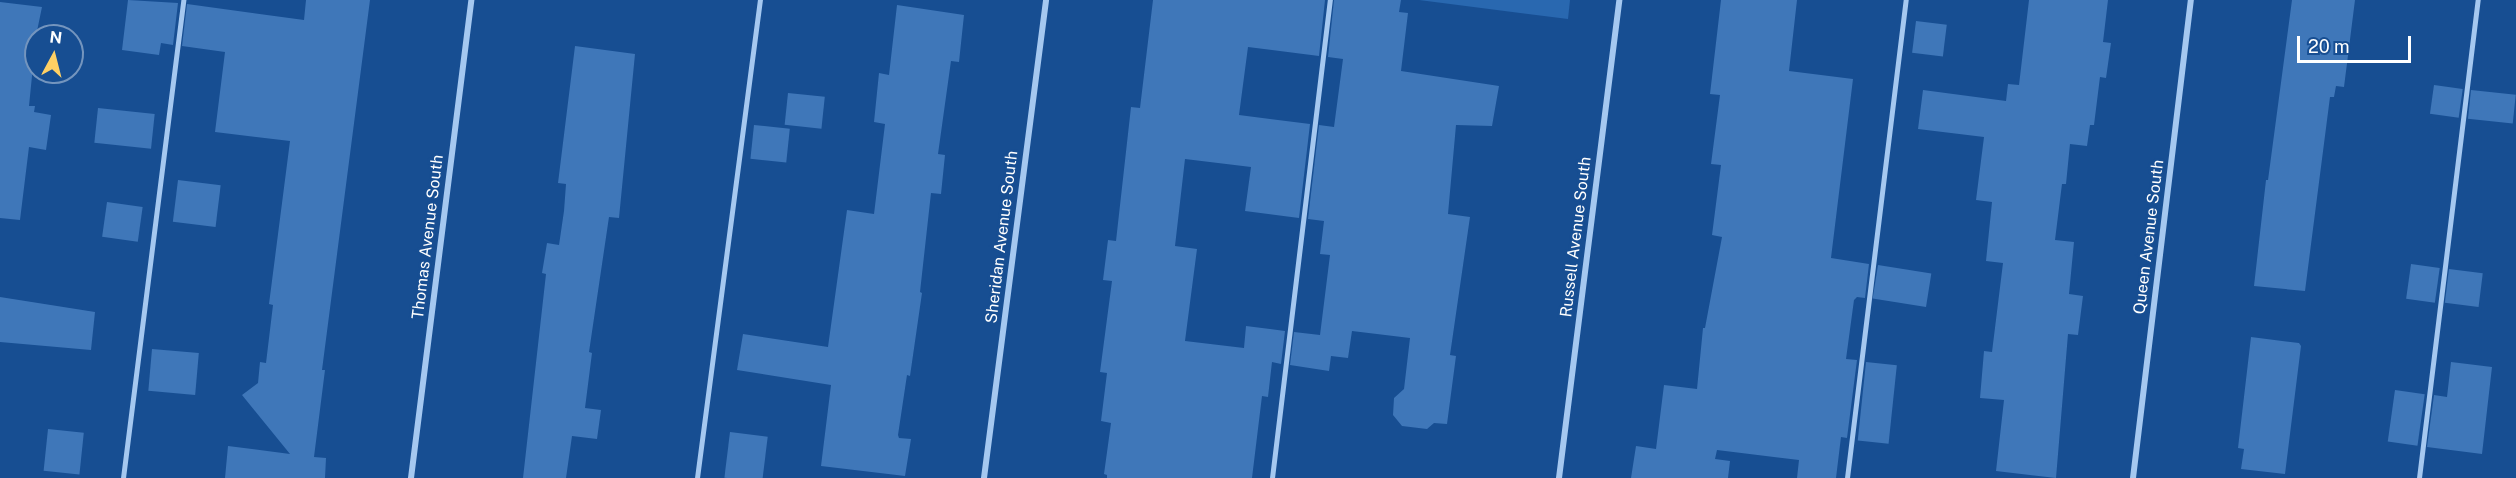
<!DOCTYPE html>
<html>
<head>
<meta charset="utf-8">
<style>
  body { margin:0 }
  #map { position:relative; width:2516px; height:478px; overflow:hidden; background:#174e92; font-family:"Public Sans",sans-serif }
  div>[style] { position:absolute }
  [style*='--x'] { left:calc(var(--x)*1px); top:calc(var(--y)*1px); width:calc(var(--w)*1px); rotate:calc(var(--a)*1deg) }
  .green>* { inset:0; background:#2968b0 }
  .building>* { inset:0; background:#3f77b9; transform-origin:0 0 }
  .lane>* { height:4.5px; margin:-2.25px; padding:0 2.25px; transform-origin:2.25px; border-radius:2.25px; background:#a5c8f0 }
  .street>* { height:6px; margin:-3px; padding:0 3px; transform-origin:3px; border-radius:3px; background:#a5c8f0 }
  span { translate:-50% -50%; white-space:nowrap; text-align:center; line-height:1.15; -webkit-text-stroke:5px #174e92; paint-order:stroke }
  .street-label { font-size:16px; color:#fff }
  .north { position:absolute; left:24px; top:24px; width:60px; height:60px; box-sizing:border-box; background:#174e92; border:2px solid #7495be; border-radius:50%; rotate:7deg; font-size:16px; font-weight:700; line-height:24px; text-align:center; color:#fff }
  .north::after { content:''; display:block; margin:auto; width:21px; height:27px; background:#ffd064; clip-path:polygon(50% 0,100% 100%,50% 72%,0 100%) }
  .scale { position:absolute; left:2297px; top:36px; width:114px; height:27px; box-sizing:border-box; border:3px solid #fff; border-top:0; padding-left:8px; font-size:18px; line-height:21px; white-space:nowrap; color:#fff; -webkit-text-stroke:4px #174e92; paint-order:stroke }
</style>
</head>
<body>
<div id="map">
  <div class="green">
    <div style="clip-path:polygon(1419px 0,1570px 0,1568px 19px)"></div>
  </div>
  <div class="building">
    <div style="clip-path:polygon(128px 0,178px 3px,173px 45px,161px 43px,159px 55px,122px 50px)"></div>
    <div style="clip-path:polygon(306px 0,370px 0,322px 370px,325px 370px,314px 457px,326px 458px,325px 478px,225px 478px,228px 446px,290px 454px,242px 395px,258px 383px,260px 362px,266px 363px,273px 305px,269px 304px,290px 141px,215px 132px,225px 52px,182px 46px,187px 4px,304px 20px)"></div>
    <div style="clip-path:polygon(1153px 0,1325px 0,1319px 56px,1248px 47px,1239px 115px,1310px 124px,1299px 218px,1245px 211px,1251px 167px,1185px 159px,1175px 246px,1197px 249px,1185px 341px,1244px 348px,1246px 326px,1285px 331px,1281px 364px,1272px 362px,1268px 397px,1262px 396px,1252px 478px,1107px 478px,1107px 475px,1104px 474px,1111px 423px,1101px 421px,1107px 373px,1100px 372px,1112px 281px,1103px 280px,1108px 240px,1116px 241px,1131px 107px,1140px 108px)"></div>
    <div style="clip-path:polygon(1334px 0,1401px 0,1399px 12px,1408px 13px,1401px 71px,1499px 86px,1492px 126px,1456px 125px,1448px 214px,1470px 217px,1450px 355px,1456px 356px,1447px 424px,1434px 423px,1427px 429px,1402px 426px,1393px 415px,1394px 398px,1404px 389px,1410px 338px,1352px 331px,1348px 358px,1331px 356px,1329px 371px,1290px 365px,1294px 332px,1320px 335px,1330px 255px,1320px 254px,1324px 221px,1308px 219px,1319px 125px,1334px 127px,1343px 59px,1328px 57px)"></div>
    <div style="clip-path:polygon(1721px 0,1797px 0,1789px 71px,1853px 79px,1831px 258px,1869px 264px,1865px 298px,1857px 297px,1854px 300px,1846px 359px,1857px 360px,1847px 438px,1841px 437px,1836px 478px,1797px 478px,1799px 460px,1717px 450px,1715px 459px,1730px 461px,1728px 478px,1631px 478px,1636px 446px,1656px 449px,1664px 385px,1697px 389px,1703px 328px,1705px 328px,1722px 237px,1712px 235px,1721px 165px,1711px 164px,1720px 95px,1710px 94px)"></div>
    <div style="clip-path:polygon(2029px 0,2108px 0,2103px 42px,2111px 43px,2106px 78px,2100px 77px,2094px 125px,2090px 125px,2087px 146px,2070px 144px,2066px 184px,2062px 184px,2055px 240px,2074px 242px,2069px 294px,2083px 296px,2078px 335px,2068px 334px,2056px 478px,1996px 471px,2004px 400px,1980px 398px,1984px 351px,1992px 352px,2003px 263px,1986px 261px,1992px 202px,1976px 200px,1984px 137px,1918px 129px,1923px 90px,2006px 101px,2008px 84px,2019px 85px)"></div>
    <div style="clip-path:polygon(2292px 0,2355px 0,2344px 87px,2336px 86px,2334px 97px,2330px 97px,2305px 291px,2254px 286px,2266px 180px,2268px 180px)"></div>
    <div style="clip-path:polygon(0 2px,42px 7px,36px 36px,29px 106px,35px 106px,34px 112px,51px 115px,46px 150px,29px 147px,20px 220px,0 218px)"></div>
    <div style="clip-path:polygon(897px 5px,964px 15px,959px 62px,951px 61px,938px 154px,945px 155px,941px 194px,931px 193px,920px 292px,922px 293px,910px 376px,907px 375px,898px 435px,899px 438px,911px 439px,905px 476px,821px 466px,831px 385px,737px 370px,743px 334px,828px 347px,847px 210px,874px 214px,885px 124px,874px 122px,879px 73px,889px 75px)"></div>
    <div style="left:1916px;top:21px;width:31px;height:32px;rotate:7deg"></div>
    <div style="clip-path:polygon(575px 46px,635px 54px,619px 218px,609px 217px,589px 352px,592px 353px,585px 408px,601px 410px,597px 439px,572px 436px,566px 478px,523px 478px,546px 274px,542px 273px,547px 243px,559px 245px,564px 211px,566px 184px,558px 183px)"></div>
    <div style="left:2434px;top:85px;width:29px;height:29px;rotate:8deg"></div>
    <div style="left:2471px;top:90px;width:45px;height:29px;rotate:6deg"></div>
    <div style="left:788px;top:93px;width:37px;height:32px;rotate:6deg"></div>
    <div style="left:98px;top:108px;width:57px;height:35px;rotate:6deg"></div>
    <div style="left:754px;top:125px;width:36px;height:34px;rotate:6deg"></div>
    <div style="left:178px;top:180px;width:43px;height:42px;rotate:7deg"></div>
    <div style="left:107px;top:202px;width:36px;height:35px;rotate:8deg"></div>
    <div style="left:2411px;top:264px;width:29px;height:35px;rotate:8deg"></div>
    <div style="left:1878px;top:265px;width:54px;height:34px;rotate:9deg"></div>
    <div style="left:2449px;top:269px;width:34px;height:34px;rotate:7deg"></div>
    <div style="clip-path:polygon(0 297px,95px 312px,91px 350px,0 342px)"></div>
    <div style="clip-path:polygon(2251px 337px,2299px 343px,2301px 346px,2285px 474px,2241px 469px,2244px 449px,2238px 448px)"></div>
    <div style="left:152px;top:349px;width:47px;height:42px;rotate:5deg"></div>
    <div style="left:1866px;top:362px;width:31px;height:79px;rotate:6deg"></div>
    <div style="clip-path:polygon(2451px 362px,2492px 367px,2482px 454px,2427px 447px,2434px 395px,2447px 397px)"></div>
    <div style="left:2395px;top:390px;width:30px;height:52px;rotate:8deg"></div>
    <div style="left:48px;top:429px;width:36px;height:42px;rotate:6deg"></div>
    <div style="left:730px;top:432px;width:38px;height:46px;rotate:7deg"></div>
  </div>
  <div class="lane">
    <div style="--x:123;--y:478;--w:482;--a:-82.8"></div>
    <div style="--x:697;--y:478;--w:482;--a:-82.5"></div>
    <div style="--x:1272;--y:478;--w:482;--a:-83.1"></div>
    <div style="--x:1847;--y:478;--w:482;--a:-83"></div>
    <div style="--x:2419;--y:478;--w:482;--a:-83"></div>
  </div>
  <div class="street">
    <div style="--x:411;--y:478;--w:482;--a:-82.8"></div>
    <div style="--x:984;--y:478;--w:482;--a:-82.6"></div>
    <div style="--x:1559;--y:478;--w:482;--a:-82.8"></div>
    <div style="--x:2133;--y:478;--w:482;--a:-83.1"></div>
  </div>
  <div class="street-label">
    <span style="left:428px;top:237px;rotate:-83deg">Thomas Avenue South</span>
    <span style="left:1002px;top:237px;rotate:-83deg">Sheridan Avenue South</span>
    <span style="left:1576px;top:237px;rotate:-83deg">Russell Avenue South</span>
    <span style="left:2149px;top:237px;rotate:-83deg">Queen Avenue South</span>
  </div>
  <div class="north">N</div>
  <div class="scale">20 m</div>
</div>
</body>
</html>
